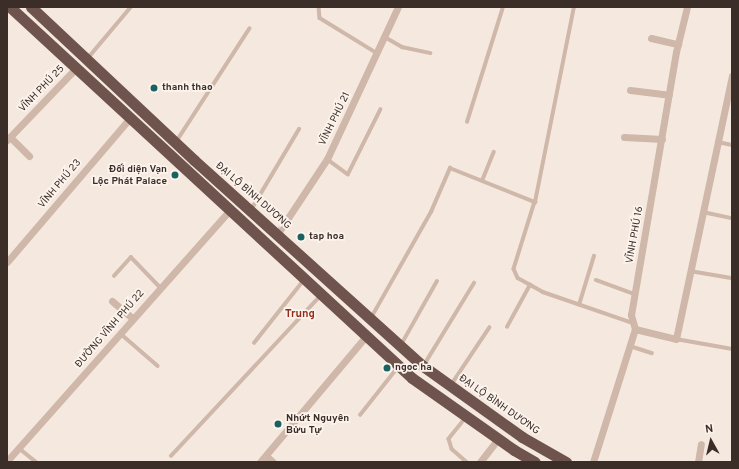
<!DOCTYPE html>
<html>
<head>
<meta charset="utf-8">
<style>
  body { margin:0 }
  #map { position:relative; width:739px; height:469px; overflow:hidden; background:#f5e9df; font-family:Overpass,sans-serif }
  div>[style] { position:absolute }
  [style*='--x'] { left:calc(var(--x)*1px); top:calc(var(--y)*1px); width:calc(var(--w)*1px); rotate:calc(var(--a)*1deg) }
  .service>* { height:3.5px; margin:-1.75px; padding:0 1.75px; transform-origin:1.75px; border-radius:1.75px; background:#cfb7a9 }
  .minor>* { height:7px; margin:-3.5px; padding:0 3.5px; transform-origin:3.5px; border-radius:3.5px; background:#cfb7a9 }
  .trunk>* { height:11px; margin:-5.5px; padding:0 5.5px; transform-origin:5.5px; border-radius:5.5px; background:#6e544c }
  .dots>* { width:11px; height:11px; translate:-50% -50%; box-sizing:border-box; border:2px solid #fcf3ec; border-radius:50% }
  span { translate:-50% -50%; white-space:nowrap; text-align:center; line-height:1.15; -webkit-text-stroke:3.5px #fcf3ec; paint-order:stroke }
  .poi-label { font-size:10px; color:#3b2e29; font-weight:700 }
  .left { translate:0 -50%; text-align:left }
  .right { translate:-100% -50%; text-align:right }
  .street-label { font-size:10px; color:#3b2e29 }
  .neighbourhood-label { font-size:11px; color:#932d1a; font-weight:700 }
  .frame { position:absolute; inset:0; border:8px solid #3b2e29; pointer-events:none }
  .north { position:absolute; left:691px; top:421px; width:40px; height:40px; -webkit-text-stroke:3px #fcf3ec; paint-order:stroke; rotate:352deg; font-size:11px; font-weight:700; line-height:16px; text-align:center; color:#3b2e29 }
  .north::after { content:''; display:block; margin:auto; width:14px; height:18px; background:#3b2e29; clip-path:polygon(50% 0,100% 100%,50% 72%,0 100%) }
</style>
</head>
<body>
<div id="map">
  <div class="service">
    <div style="--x:319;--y:7;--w:11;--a:85"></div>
    <div style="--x:320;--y:18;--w:67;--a:31.6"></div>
    <div style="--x:385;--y:37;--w:20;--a:30"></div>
    <div style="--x:402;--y:47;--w:29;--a:12"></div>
    <div style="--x:88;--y:58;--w:67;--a:-49.9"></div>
    <div style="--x:467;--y:122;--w:121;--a:-72.6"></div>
    <div style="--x:176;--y:142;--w:135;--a:-57.1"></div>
    <div style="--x:718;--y:142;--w:14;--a:12"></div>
    <div style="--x:327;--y:159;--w:26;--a:36"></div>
    <div style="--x:348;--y:174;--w:72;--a:-63.4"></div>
    <div style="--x:482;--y:181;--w:31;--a:-68"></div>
    <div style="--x:535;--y:202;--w:70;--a:107.4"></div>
    <div style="--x:514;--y:269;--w:10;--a:66"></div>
    <div style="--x:518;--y:278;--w:29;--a:29"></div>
    <div style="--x:543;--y:292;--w:95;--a:19"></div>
    <div style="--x:251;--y:210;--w:94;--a:-59.3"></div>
    <div style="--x:703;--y:212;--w:30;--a:12"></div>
    <div style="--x:690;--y:271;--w:43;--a:9.5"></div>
    <div style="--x:114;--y:276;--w:25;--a:-48"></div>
    <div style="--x:131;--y:257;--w:42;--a:46"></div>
    <div style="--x:596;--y:280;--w:40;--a:20.2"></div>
    <div style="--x:579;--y:305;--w:51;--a:-73"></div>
    <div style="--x:371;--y:318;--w:122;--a:-60.5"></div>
    <div style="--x:431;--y:212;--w:48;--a:-66.6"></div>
    <div style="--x:450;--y:168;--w:92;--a:21.8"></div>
    <div style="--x:535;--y:202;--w:199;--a:-78.7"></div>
    <div style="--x:507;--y:327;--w:48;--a:-61.3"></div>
    <div style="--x:120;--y:333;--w:50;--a:41"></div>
    <div style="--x:676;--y:339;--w:57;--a:10.1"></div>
    <div style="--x:254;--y:343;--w:80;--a:-51.6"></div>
    <div style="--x:401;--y:345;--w:73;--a:-60.6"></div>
    <div style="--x:630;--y:346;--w:23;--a:18"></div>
    <div style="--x:424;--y:365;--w:96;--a:-58.6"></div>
    <div style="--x:451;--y:385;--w:69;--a:-56.3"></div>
    <div style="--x:360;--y:415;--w:61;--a:-51.6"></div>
    <div style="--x:466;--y:418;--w:27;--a:129"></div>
    <div style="--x:449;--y:439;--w:10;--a:73"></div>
    <div style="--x:452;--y:449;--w:20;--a:41"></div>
    <div style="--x:19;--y:448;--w:22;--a:39"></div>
    <div style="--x:171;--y:456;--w:219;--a:-47"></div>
  </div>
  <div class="minor">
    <div style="--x:651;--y:38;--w:28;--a:13"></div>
    <div style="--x:630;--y:90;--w:39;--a:7"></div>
    <div style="--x:10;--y:137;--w:27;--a:45"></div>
    <div style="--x:624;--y:137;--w:38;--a:3"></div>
    <div style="--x:7;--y:140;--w:98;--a:-46.2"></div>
    <div style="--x:278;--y:233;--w:89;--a:-56.5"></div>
    <div style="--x:327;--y:159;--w:168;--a:-65"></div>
    <div style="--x:7;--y:262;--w:188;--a:-49.5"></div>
    <div style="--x:112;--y:301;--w:26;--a:40"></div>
    <div style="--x:635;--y:329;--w:42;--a:13.7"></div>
    <div style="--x:676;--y:339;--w:269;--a:-78"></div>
    <div style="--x:266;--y:456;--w:9;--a:41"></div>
    <div style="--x:7;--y:461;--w:334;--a:-48.4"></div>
    <div style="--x:260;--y:462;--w:165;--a:-49.9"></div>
    <div style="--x:480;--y:462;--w:29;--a:-52"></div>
    <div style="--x:593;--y:462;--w:139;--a:-72.5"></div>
    <div style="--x:635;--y:329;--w:15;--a:-106"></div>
    <div style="--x:631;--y:315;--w:267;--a:-80.3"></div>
    <div style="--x:676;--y:52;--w:46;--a:-76.3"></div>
    <div style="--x:698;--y:462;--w:18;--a:-81"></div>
  </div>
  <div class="trunk">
    <div style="--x:10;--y:7;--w:547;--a:42.7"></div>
    <div style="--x:412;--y:378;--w:125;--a:35.2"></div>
    <div style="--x:514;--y:450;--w:24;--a:30"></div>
    <div style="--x:31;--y:7;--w:224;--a:43.2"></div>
    <div style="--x:194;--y:160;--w:308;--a:42"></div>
    <div style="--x:423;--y:366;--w:122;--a:35.6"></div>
    <div style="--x:522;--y:437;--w:51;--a:29.6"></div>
  </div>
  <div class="dots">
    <div style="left:154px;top:88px;background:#1a6261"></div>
    <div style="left:175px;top:175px;background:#1a6261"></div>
    <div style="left:301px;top:237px;background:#1a6261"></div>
    <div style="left:387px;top:368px;background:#1a6261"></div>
    <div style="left:278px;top:424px;background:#1a6261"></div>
  </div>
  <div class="poi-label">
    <span class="left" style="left:162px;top:88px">thanh thao</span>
    <span class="right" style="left:167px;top:175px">Đối diện Vạn<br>Lộc Phát Palace</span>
    <span class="left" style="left:309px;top:237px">tap hoa</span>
    <span class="left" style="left:395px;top:368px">ngoc ha</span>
    <span class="left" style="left:286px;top:424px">Nhứt Nguyên<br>Bửu Tự</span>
  </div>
  <div class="street-label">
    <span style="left:42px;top:89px;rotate:-46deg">VĨNH PHÚ 25</span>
    <span style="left:335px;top:119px;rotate:-64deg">VĨNH PHÚ 21</span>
    <span style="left:60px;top:184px;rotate:-50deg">VĨNH PHÚ 23</span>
    <span style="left:253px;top:196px;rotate:41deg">ĐẠI LỘ BÌNH DƯƠNG</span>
    <span style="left:635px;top:235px;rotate:-80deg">VĨNH PHÚ 16</span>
    <span style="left:110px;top:329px;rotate:-49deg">ĐƯỜNG VĨNH PHÚ 22</span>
    <span style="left:499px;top:405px;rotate:35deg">ĐẠI LỘ BÌNH DƯƠNG</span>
  </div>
  <div class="neighbourhood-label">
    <span style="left:300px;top:314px">Trung</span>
  </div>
  <div class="frame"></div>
  <div class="north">N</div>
</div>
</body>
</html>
